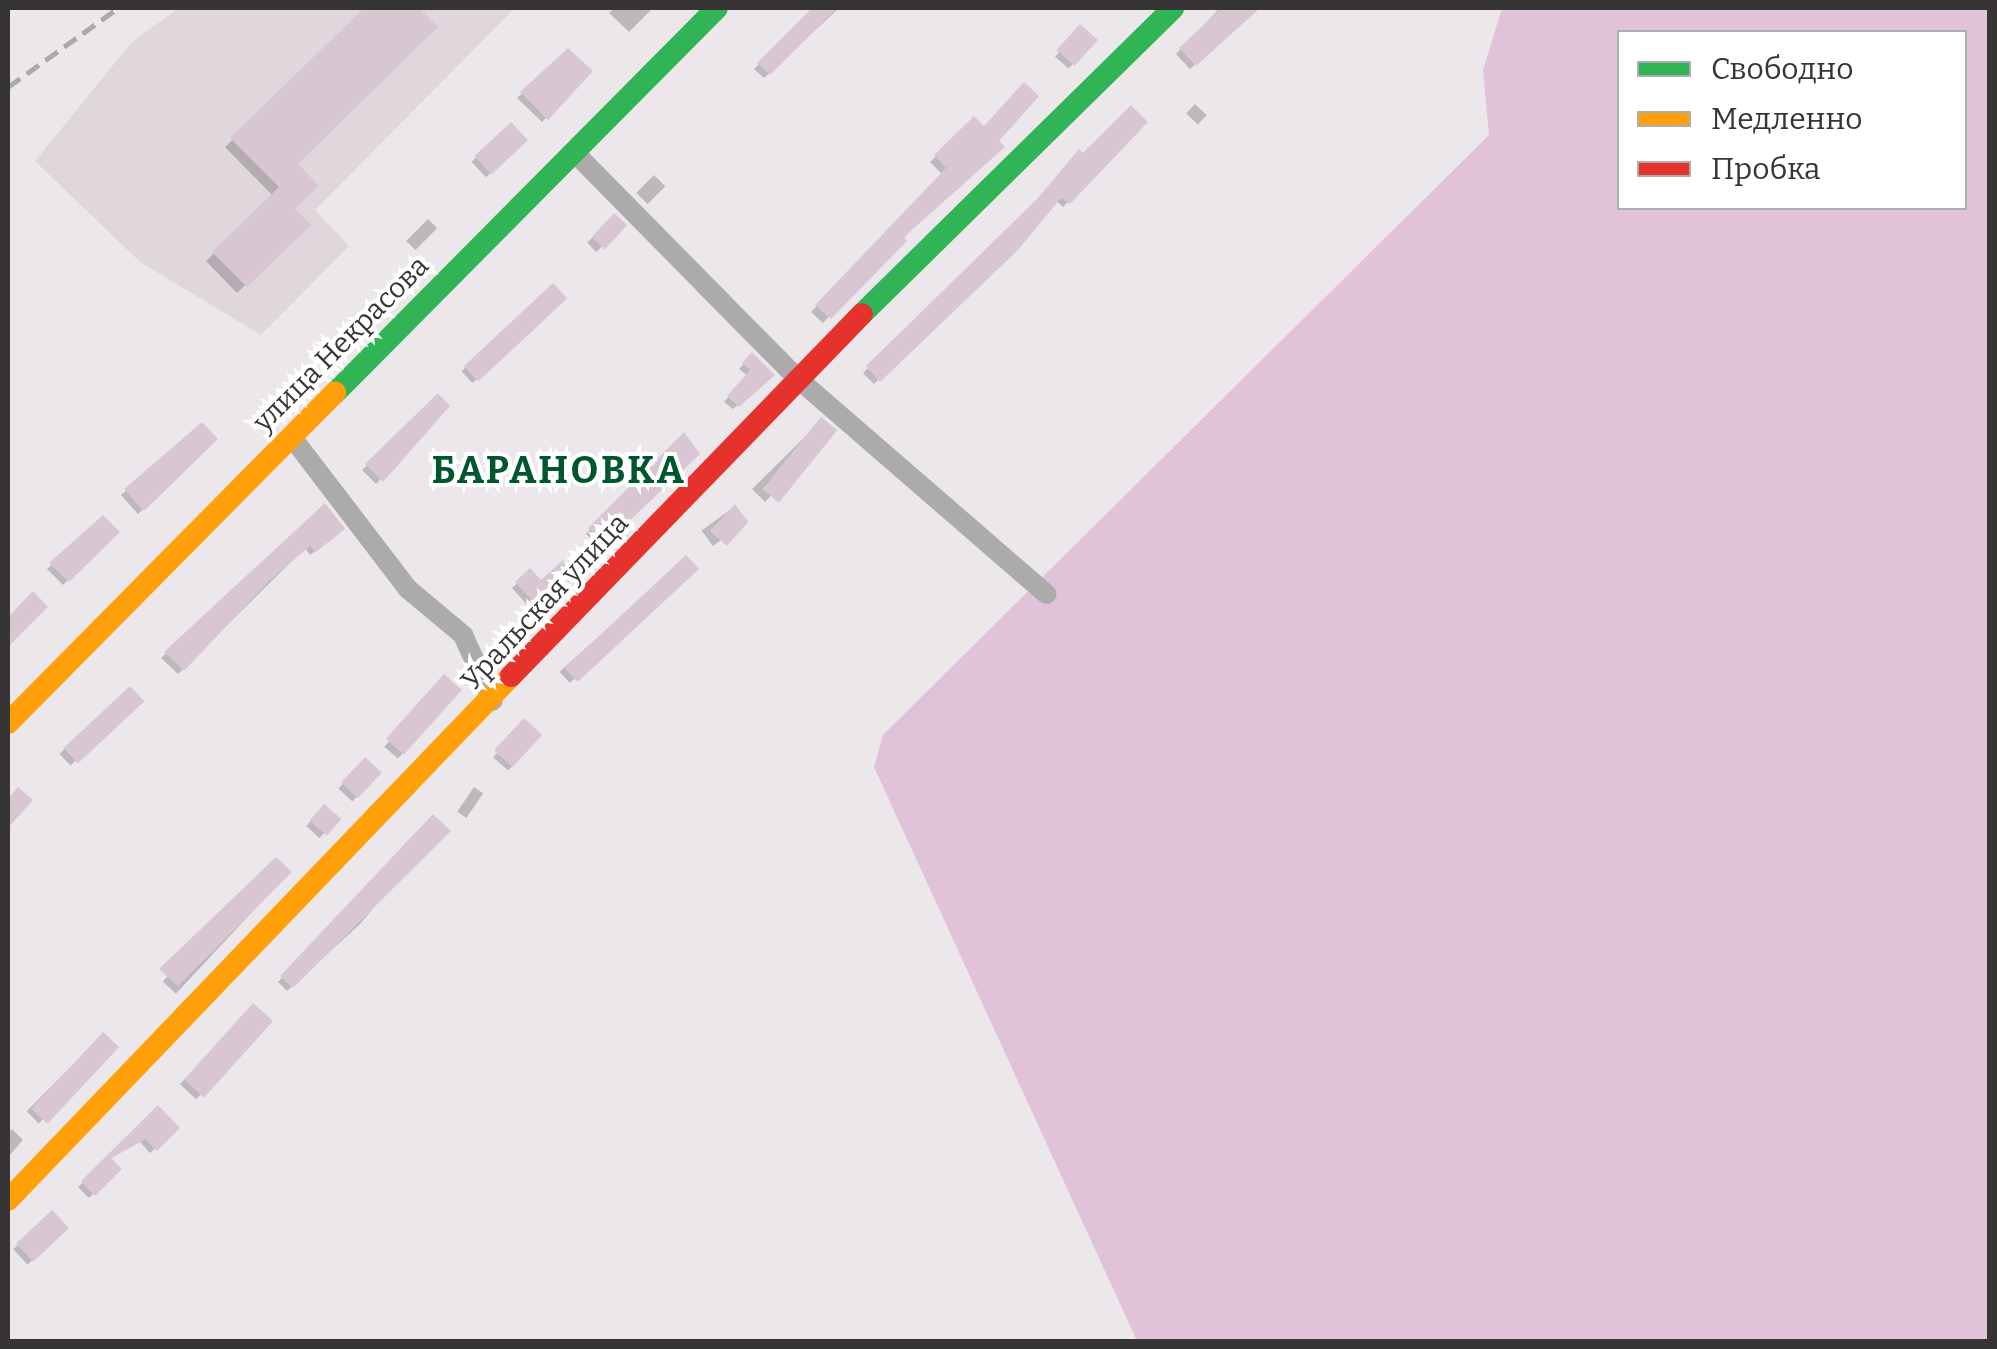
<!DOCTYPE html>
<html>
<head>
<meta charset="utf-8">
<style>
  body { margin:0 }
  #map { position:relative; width:1997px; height:1349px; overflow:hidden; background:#ece7ea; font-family:Bitter,serif }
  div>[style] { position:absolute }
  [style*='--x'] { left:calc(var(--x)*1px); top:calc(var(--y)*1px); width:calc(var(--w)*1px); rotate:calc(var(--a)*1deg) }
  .built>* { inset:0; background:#e0d7dd }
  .green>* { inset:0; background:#e0c3d9 }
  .shadow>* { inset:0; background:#0003; transform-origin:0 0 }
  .building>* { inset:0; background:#d8c7d3; transform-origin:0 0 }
  .street>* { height:20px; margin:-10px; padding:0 10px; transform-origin:10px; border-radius:10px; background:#acabac }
  .fast>* { height:22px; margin:-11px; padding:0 11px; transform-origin:11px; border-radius:11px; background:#30b455 }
  .slow>* { height:22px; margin:-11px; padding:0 11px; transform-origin:11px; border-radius:11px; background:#ff9f0a }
  .jam>* { height:22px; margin:-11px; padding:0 11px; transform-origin:11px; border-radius:11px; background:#e5322d }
  .rail>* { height:5px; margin-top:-2.5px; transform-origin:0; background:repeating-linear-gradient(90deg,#aba9aa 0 15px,transparent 0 23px) }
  span { translate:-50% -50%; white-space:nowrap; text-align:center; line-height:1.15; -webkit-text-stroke:8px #fff; paint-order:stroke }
  .street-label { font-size:28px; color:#373436 }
  .district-label { font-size:38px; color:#00572e; font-weight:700; letter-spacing:2.5px }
  .frame { position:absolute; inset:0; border:10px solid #373436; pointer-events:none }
  .legend { position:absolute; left:1617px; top:30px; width:350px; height:180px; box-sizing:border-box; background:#fff; border:2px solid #afaeaf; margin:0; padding:12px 18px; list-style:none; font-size:30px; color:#373436 }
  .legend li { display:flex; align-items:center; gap:20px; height:50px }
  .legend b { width:50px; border:2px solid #afaeaf }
</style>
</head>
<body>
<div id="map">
  <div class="built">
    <div style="clip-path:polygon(179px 8px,515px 8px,315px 210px,349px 246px,261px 335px,140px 262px,35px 161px,131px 43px)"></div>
  </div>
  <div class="green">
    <div style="clip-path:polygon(evenodd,1502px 8px,1989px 8px,1989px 1341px,1137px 1341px,874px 767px,883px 735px,1489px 135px,1483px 70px,1502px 8px,1620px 32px,1964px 32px,1964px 208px,1620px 208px,1620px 32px)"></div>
  </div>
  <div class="shadow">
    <div style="clip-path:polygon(367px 8px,415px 8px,434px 27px,294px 164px,292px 209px,307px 225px,237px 293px,206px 261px,273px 196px,225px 147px)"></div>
    <div style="clip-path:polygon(615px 8px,653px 8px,629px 32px,609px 13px)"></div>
    <div style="clip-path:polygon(816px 8px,839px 8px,764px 78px,754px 69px)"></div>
    <div style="clip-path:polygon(1220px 8px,1257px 8px,1190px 69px,1176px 54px)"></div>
    <div style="left:1080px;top:28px;width:18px;height:38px;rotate:41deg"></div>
    <div style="clip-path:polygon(568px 51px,589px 71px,542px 122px,517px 98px)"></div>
    <div style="left:1195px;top:104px;width:16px;height:13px;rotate:43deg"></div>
    <div style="clip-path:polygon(974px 120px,1001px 147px,957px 190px,953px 186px,823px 323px,811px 312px,943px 175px,930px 162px)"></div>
    <div style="clip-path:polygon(1145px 122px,1063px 207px,1055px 200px,874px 384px,863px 373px,1083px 156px)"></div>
    <div style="left:511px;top:125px;width:21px;height:54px;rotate:47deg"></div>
    <div style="left:654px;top:175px;width:16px;height:25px;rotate:45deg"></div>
    <div style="left:614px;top:216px;width:13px;height:38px;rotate:45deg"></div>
    <div style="left:428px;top:219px;width:13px;height:31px;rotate:45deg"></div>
    <div style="left:553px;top:286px;width:16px;height:125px;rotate:47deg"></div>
    <div style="clip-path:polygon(752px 355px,771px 375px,733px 409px,724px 402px,748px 376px,739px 369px)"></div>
    <div style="clip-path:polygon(438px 397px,447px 406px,376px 484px,362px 470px)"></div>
    <div style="clip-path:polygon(821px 421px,833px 431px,765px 502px,752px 489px)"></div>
    <div style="clip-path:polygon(202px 426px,215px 439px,138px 514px,121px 495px)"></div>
    <div style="clip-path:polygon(683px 435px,696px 454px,599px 546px,586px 534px)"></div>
    <div style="clip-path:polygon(324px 506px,337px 534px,310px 555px,305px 548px,178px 674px,161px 658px)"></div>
    <div style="left:734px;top:507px;width:19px;height:40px;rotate:54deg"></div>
    <div style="clip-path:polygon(103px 519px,117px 532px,63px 585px,47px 569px)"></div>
    <div style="left:686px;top:558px;width:15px;height:170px;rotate:48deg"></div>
    <div style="clip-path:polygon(530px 571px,541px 584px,573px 574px,534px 612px,512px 588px)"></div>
    <div style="left:444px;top:678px;width:18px;height:91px;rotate:41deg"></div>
    <div style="left:129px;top:689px;width:16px;height:95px;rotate:47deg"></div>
    <div style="left:524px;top:722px;width:20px;height:47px;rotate:41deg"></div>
    <div style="left:365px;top:760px;width:19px;height:39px;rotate:43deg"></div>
    <div style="left:474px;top:787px;width:11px;height:30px;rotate:34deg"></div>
    <div style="left:324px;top:807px;width:18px;height:26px;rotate:43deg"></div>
    <div style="clip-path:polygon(433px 818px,418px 855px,360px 924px,287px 991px,278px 982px)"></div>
    <div style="left:276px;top:860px;width:18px;height:166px;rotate:43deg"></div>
    <div style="left:253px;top:1006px;width:22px;height:107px;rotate:43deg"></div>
    <div style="left:103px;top:1035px;width:17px;height:108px;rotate:45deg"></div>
    <div style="clip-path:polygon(158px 1109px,177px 1128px,150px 1153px,140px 1142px,109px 1159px,118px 1169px,89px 1198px,78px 1187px)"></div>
    <div style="clip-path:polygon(12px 1129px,23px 1140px,8px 1157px,8px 1133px)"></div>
    <div style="left:52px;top:1213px;width:21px;height:53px;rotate:47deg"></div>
  </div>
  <div class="building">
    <div style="clip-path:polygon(364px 8px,419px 8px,438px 27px,298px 164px,319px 186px,295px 209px,311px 225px,247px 287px,212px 252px,279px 187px,230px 138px)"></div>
    <div style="clip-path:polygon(812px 8px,837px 8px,770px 75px,757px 63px)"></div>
    <div style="clip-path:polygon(1222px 8px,1260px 8px,1196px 66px,1179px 48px)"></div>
    <div style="left:1080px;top:24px;width:24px;height:35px;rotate:42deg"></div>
    <div style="clip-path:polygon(568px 48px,593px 71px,548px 120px,520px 92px)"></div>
    <div style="clip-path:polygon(1024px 82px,1039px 96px,999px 141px,1005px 147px,904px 237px,907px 241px,831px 319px,815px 305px,946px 168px,934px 155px,974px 116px,984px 126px)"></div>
    <div style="clip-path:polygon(1131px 105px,1148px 122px,1070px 204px,1061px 198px,1018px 250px,880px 382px,866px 366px,1037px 199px,1079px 149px,1083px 153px)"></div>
    <div style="left:511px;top:122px;width:25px;height:50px;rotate:47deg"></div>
    <div style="left:614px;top:213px;width:18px;height:33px;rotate:43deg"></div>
    <div style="left:553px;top:283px;width:21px;height:122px;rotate:47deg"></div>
    <div style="clip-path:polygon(752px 352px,775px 375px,739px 407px,727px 396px,750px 370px,742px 363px)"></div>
    <div style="clip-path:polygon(438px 393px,450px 406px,383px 482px,365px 464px)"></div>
    <div style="left:821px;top:417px;width:21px;height:93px;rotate:39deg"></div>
    <div style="clip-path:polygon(202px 422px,218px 439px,144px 511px,124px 489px)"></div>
    <div style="clip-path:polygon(684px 432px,700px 454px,605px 544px,588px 528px)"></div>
    <div style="clip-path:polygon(325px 503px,345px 529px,316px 552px,310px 546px,270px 580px,184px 671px,164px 652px)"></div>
    <div style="clip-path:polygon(735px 504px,748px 522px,727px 546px,710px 531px)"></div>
    <div style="clip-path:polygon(103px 515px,120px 532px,69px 582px,49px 563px)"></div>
    <div style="left:686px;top:555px;width:19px;height:166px;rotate:47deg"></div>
    <div style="clip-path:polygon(563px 560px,577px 574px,540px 609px,515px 582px,530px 568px,541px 580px)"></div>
    <div style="clip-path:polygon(33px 591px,48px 607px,8px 647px,8px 617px)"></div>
    <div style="left:444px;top:674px;width:24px;height:87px;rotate:42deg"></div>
    <div style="left:130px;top:686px;width:21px;height:91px;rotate:47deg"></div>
    <div style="left:524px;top:718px;width:25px;height:44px;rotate:43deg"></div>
    <div style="left:365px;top:757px;width:23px;height:35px;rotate:43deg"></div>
    <div style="clip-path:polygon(18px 787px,33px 800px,8px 828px,8px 799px)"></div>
    <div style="left:324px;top:804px;width:23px;height:22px;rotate:41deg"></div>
    <div style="clip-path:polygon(433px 814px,451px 831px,293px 988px,280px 976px)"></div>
    <div style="clip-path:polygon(276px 857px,292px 872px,178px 986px,159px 969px)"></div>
    <div style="left:253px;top:1003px;width:27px;height:103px;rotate:42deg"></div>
    <div style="left:103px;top:1032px;width:22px;height:105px;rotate:43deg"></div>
    <div style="clip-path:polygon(158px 1105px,180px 1128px,157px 1151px,145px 1139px,111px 1158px,122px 1169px,95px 1196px,81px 1181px)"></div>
    <div style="left:52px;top:1210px;width:25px;height:49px;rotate:47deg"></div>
  </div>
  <div class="street">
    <div style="--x:576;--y:154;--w:315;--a:45.4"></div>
    <div style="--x:797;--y:378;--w:330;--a:40.9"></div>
    <div style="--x:291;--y:436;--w:193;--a:52.6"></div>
    <div style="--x:408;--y:589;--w:72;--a:39.9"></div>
    <div style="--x:463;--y:635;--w:72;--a:65.6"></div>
  </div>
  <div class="fast">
    <div style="--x:862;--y:314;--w:436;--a:-44.5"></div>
    <div style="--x:335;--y:393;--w:542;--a:-45.22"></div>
  </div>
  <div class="slow">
    <div style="--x:8;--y:723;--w:465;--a:-45.3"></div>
    <div style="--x:8;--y:1200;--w:726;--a:-46.17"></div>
  </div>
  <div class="jam">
    <div style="--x:511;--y:676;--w:504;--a:-45.88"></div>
  </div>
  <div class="rail">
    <div style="--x:8;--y:87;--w:135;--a:-35.7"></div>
  </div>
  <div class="street-label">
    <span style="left:341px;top:344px;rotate:-45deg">улица Некрасова</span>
    <span style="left:545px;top:602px;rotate:-47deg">Уральская улица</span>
  </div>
  <div class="district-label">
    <span style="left:559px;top:471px">БАРАНОВКА</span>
  </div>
  <div class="frame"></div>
  <ul class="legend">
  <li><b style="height:12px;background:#30b455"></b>Свободно</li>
  <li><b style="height:12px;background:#ff9f0a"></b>Медленно</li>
  <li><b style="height:12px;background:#e5322d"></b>Пробка</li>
  </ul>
</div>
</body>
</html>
